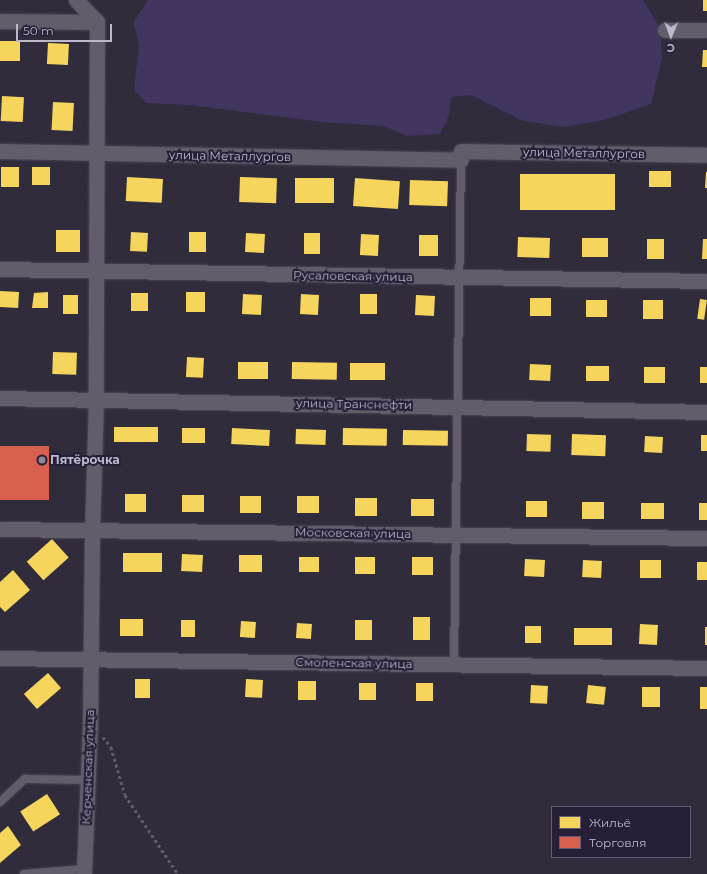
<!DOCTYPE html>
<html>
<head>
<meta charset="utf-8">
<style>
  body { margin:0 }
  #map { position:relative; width:707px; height:874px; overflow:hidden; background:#312c3c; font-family:Montserrat,sans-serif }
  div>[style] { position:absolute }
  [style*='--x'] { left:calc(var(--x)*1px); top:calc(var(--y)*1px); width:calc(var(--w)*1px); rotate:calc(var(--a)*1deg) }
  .water>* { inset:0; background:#423661 }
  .homes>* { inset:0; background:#f6d55c; transform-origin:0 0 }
  .shops>* { inset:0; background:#d6604d; transform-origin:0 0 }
  .path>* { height:2.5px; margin-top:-1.25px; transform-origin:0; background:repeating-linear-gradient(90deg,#5f5d68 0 3px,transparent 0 6px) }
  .roads { filter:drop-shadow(0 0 1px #4b4753) drop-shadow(0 0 1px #4b4753) }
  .lane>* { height:8px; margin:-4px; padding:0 4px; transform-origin:4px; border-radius:4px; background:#615d6a }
  .street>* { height:15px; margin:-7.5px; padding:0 7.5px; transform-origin:7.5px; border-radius:7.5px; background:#615d6a }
  .dots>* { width:11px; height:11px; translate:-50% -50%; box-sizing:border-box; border:2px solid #261f37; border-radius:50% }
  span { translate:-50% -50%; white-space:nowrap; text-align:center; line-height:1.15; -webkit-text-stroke:4px #261f37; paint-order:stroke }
  .street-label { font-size:12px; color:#beb8cc }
  .poi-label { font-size:12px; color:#beb8cc; font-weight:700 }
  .left { translate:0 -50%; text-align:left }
  .legend { position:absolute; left:551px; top:806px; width:140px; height:52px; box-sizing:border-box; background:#261f37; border:1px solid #635c73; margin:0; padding:5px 7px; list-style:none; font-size:12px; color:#beb8cc }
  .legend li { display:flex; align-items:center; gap:8px; height:20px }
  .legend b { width:20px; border:1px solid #635c73 }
  .north { position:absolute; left:651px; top:16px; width:40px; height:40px; -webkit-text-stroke:3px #261f37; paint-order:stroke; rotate:181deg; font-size:11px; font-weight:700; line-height:16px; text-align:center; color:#beb8cc }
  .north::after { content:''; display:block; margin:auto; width:14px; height:18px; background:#beb8cc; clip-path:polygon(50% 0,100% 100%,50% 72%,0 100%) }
  .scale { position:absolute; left:16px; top:24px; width:96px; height:18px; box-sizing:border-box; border:2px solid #beb8cc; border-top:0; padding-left:5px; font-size:12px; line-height:14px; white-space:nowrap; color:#beb8cc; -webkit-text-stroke:3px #261f37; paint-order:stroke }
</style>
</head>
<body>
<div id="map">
  <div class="water">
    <div style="clip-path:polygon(148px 0,643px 0,660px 28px,662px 58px,651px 104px,604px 120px,564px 127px,523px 121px,471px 95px,451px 97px,449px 115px,440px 134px,407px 136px,384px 126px,322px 122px,191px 105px,146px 103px,134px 90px,139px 46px,134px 22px)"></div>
  </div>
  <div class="homes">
    <div style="left:703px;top:0;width:4px;height:11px"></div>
    <div style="left:0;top:41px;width:20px;height:20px"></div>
    <div style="left:48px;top:43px;width:21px;height:21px;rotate:3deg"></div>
    <div style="clip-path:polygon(703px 50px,707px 50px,707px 67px,702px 67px)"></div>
    <div style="left:2px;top:96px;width:22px;height:25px;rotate:3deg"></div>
    <div style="left:53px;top:102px;width:21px;height:28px;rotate:3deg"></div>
    <div style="left:1px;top:167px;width:18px;height:20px"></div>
    <div style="left:32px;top:167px;width:18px;height:18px"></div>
    <div style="left:649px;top:171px;width:22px;height:16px"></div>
    <div style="clip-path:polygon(706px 172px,707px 172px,707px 188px,705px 188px)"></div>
    <div style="left:520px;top:174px;width:95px;height:36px"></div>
    <div style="left:127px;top:177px;width:36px;height:24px;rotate:3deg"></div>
    <div style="left:240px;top:177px;width:37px;height:25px;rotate:2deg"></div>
    <div style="left:295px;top:178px;width:39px;height:25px"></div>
    <div style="left:355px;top:178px;width:45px;height:28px;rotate:4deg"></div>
    <div style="left:410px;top:180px;width:38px;height:25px;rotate:2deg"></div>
    <div style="left:80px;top:230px;width:22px;height:24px;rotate:90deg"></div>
    <div style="left:131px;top:232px;width:17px;height:19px;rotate:3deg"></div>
    <div style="left:189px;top:232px;width:17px;height:20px"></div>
    <div style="left:246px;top:233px;width:19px;height:19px;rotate:3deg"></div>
    <div style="left:304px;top:233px;width:16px;height:21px"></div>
    <div style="left:361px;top:234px;width:18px;height:21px;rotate:3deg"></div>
    <div style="left:419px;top:235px;width:19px;height:21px"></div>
    <div style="left:518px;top:237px;width:32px;height:20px;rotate:2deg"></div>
    <div style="left:582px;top:238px;width:26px;height:19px"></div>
    <div style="left:647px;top:239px;width:17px;height:20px"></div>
    <div style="clip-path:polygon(703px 239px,707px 239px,707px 259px,702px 259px)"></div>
    <div style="left:0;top:291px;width:19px;height:16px;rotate:3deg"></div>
    <div style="clip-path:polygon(48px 292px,48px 308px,32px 308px,34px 293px)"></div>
    <div style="left:186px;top:292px;width:19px;height:20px"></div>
    <div style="left:131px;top:293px;width:17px;height:18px"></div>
    <div style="left:243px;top:294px;width:19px;height:20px;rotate:3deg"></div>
    <div style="left:301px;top:294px;width:18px;height:20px;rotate:3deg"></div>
    <div style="left:360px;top:294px;width:17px;height:20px"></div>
    <div style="left:63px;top:295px;width:15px;height:19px"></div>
    <div style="left:416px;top:295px;width:19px;height:20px;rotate:3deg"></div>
    <div style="left:530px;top:298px;width:21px;height:18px"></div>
    <div style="left:700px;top:299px;width:7px;height:20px;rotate:8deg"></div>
    <div style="left:586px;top:300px;width:21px;height:17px"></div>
    <div style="left:643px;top:300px;width:20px;height:19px"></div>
    <div style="left:53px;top:352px;width:24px;height:22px;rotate:2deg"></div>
    <div style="left:187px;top:357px;width:17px;height:20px;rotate:3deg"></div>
    <div style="left:238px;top:362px;width:30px;height:17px"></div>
    <div style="left:292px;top:362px;width:45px;height:17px;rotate:1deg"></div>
    <div style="left:385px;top:363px;width:17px;height:35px;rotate:90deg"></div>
    <div style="left:530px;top:364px;width:21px;height:16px;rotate:3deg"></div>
    <div style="left:586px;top:366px;width:23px;height:15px"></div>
    <div style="left:644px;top:367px;width:21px;height:16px"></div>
    <div style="left:700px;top:367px;width:7px;height:16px"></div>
    <div style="left:114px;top:427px;width:44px;height:15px"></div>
    <div style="left:182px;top:428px;width:23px;height:15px"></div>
    <div style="left:232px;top:428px;width:38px;height:16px;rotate:3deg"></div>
    <div style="left:343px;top:428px;width:44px;height:17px;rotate:1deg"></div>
    <div style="left:296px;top:429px;width:30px;height:15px;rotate:2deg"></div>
    <div style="left:403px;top:430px;width:45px;height:15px;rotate:1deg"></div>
    <div style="left:527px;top:434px;width:24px;height:17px;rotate:2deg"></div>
    <div style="left:572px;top:434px;width:34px;height:21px;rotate:2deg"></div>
    <div style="left:701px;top:435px;width:6px;height:16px"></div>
    <div style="left:645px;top:436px;width:18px;height:16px;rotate:3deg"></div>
    <div style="left:125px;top:494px;width:21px;height:18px"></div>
    <div style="left:182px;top:495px;width:22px;height:17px"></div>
    <div style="left:240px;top:496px;width:21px;height:17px"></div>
    <div style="left:297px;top:496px;width:22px;height:17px"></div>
    <div style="left:355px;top:498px;width:22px;height:18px"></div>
    <div style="left:411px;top:499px;width:23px;height:17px"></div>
    <div style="left:526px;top:501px;width:21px;height:16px"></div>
    <div style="left:582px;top:502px;width:22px;height:17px"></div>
    <div style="left:641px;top:503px;width:23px;height:16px"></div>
    <div style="left:699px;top:503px;width:8px;height:17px"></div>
    <div style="left:52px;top:539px;width:25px;height:34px;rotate:48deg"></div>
    <div style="left:123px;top:553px;width:39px;height:19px"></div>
    <div style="left:182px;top:554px;width:21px;height:17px;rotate:3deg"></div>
    <div style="left:239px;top:555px;width:23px;height:17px"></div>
    <div style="left:299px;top:557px;width:20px;height:15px"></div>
    <div style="left:355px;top:557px;width:20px;height:17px"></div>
    <div style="left:412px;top:557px;width:21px;height:18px"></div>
    <div style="left:525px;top:559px;width:20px;height:17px;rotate:3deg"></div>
    <div style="left:583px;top:560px;width:19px;height:17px;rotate:3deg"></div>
    <div style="left:640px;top:560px;width:21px;height:18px"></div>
    <div style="left:697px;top:562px;width:10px;height:18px"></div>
    <div style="clip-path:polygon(13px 570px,30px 590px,5px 612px,0 607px,0 582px)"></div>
    <div style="left:413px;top:617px;width:17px;height:23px"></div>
    <div style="left:120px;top:619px;width:23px;height:17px"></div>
    <div style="left:181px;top:620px;width:14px;height:17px"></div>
    <div style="left:355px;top:620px;width:17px;height:20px"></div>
    <div style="left:241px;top:621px;width:15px;height:16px;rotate:4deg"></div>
    <div style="left:297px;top:623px;width:15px;height:15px;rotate:4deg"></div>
    <div style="left:640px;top:624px;width:18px;height:20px;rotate:3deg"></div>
    <div style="left:525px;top:626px;width:16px;height:17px"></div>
    <div style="left:705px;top:627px;width:2px;height:18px"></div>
    <div style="left:574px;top:628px;width:38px;height:17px"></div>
    <div style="left:48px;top:673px;width:20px;height:32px;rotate:49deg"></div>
    <div style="left:135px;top:679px;width:15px;height:19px"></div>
    <div style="left:246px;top:679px;width:17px;height:18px;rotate:3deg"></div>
    <div style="left:298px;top:681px;width:18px;height:19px"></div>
    <div style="left:359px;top:683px;width:17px;height:17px"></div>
    <div style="left:416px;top:683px;width:17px;height:18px"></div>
    <div style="left:531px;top:685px;width:17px;height:18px;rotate:3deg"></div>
    <div style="left:588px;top:685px;width:18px;height:18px;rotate:6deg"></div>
    <div style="left:642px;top:687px;width:18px;height:20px"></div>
    <div style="left:700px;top:687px;width:7px;height:22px"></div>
    <div style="left:47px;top:794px;width:24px;height:32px;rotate:57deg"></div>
    <div style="clip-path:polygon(8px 826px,21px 845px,0 863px,0 833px)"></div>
  </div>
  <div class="shops">
    <div style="left:0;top:446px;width:49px;height:54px"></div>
  </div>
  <div class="path">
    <div style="--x:103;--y:737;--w:13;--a:51"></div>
    <div style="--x:111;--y:747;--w:50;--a:73.7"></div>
    <div style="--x:125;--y:795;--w:95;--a:56.1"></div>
  </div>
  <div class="roads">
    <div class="lane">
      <div style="--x:454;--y:664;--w:507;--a:-89.21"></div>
      <div style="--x:0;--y:802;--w:34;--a:-43"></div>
      <div style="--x:25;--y:779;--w:63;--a:0.9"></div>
      <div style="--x:24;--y:874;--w:60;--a:-4.8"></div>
    </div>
    <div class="street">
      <div style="--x:76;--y:0;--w:30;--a:46"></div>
      <div style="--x:97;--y:22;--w:377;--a:90.2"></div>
      <div style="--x:96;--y:399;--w:133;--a:91.7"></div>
      <div style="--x:92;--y:532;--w:191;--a:90.6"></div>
      <div style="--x:90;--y:723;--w:151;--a:92.3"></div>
      <div style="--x:0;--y:21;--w:97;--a:0.6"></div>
      <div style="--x:665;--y:30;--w:42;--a:0"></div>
      <div style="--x:0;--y:151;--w:461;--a:1.1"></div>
      <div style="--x:461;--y:151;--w:246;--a:0.9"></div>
      <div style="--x:0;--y:269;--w:707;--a:0.97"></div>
      <div style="--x:0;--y:398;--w:707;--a:1.13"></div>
      <div style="--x:0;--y:529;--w:707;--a:0.73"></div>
      <div style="--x:0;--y:658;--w:707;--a:0.81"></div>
    </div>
  </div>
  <div class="dots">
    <div style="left:42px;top:460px;background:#8d879a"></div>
  </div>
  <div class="street-label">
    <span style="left:584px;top:153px;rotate:1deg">улица Металлургов</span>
    <span style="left:230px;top:156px;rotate:1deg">улица Металлургов</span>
    <span style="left:353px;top:276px;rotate:1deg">Русаловская улица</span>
    <span style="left:354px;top:404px;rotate:1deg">улица Транснефти</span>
    <span style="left:353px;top:533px;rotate:1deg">Московская улица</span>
    <span style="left:354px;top:663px;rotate:1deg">Смоленская улица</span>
    <span style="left:88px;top:767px;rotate:-88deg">Керченская улица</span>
  </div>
  <div class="poi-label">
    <span class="left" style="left:50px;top:460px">Пятёрочка</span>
  </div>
  <ul class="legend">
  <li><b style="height:11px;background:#f6d55c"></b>Жильё</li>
  <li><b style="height:11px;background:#d6604d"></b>Торговля</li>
  </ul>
  <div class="north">С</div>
  <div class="scale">50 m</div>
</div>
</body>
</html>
